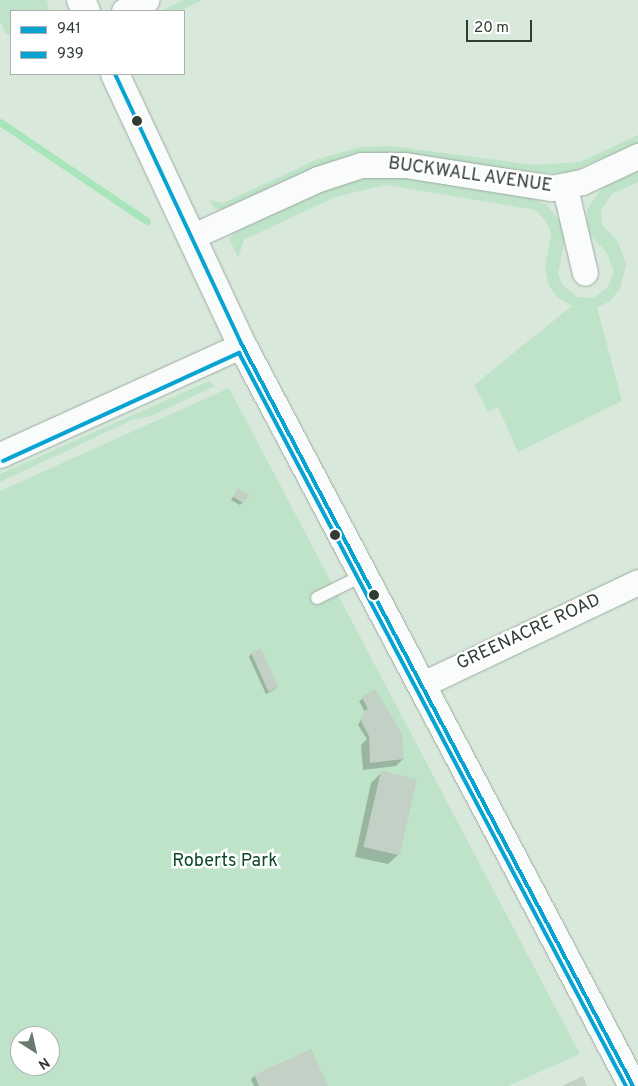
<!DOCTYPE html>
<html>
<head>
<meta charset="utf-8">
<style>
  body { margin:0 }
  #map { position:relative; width:638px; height:1086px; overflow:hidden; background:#d8e9dc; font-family:Overpass,sans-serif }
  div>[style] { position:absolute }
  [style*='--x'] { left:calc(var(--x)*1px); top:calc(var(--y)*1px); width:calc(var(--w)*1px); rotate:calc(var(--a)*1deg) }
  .green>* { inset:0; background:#bee3c8 }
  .shadow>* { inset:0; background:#0003 }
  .stream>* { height:7px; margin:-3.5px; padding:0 3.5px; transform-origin:3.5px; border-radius:3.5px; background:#a8e5ba }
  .building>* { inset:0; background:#c2d0c6; transform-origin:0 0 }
  .roads { filter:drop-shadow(0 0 1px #9daba1) drop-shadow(0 0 1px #9daba1) }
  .service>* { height:12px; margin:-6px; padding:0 6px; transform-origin:6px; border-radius:6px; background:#f9fcfa }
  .minor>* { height:25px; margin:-12.5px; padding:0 12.5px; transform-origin:12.5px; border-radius:12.5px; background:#f9fcfa }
  .secondary>* { height:28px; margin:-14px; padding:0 14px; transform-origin:14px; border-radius:14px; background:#f9fcfa }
  .bus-1>* { height:4px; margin:-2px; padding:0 2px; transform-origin:2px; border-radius:2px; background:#07a3d3 }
  .bus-2>* { height:4px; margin:-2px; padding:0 2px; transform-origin:2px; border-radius:2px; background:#07a3d3 }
  .dots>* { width:14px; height:14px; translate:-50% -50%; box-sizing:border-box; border:2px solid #fff; border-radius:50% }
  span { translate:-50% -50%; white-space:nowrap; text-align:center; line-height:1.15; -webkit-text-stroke:5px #fff; paint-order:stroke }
  .street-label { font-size:18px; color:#2f3c32 }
  .park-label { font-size:18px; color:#0b4925 }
  .legend { position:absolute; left:10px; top:10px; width:175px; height:65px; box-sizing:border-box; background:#fff; border:1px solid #acb1ad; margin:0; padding:6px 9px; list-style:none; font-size:15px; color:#2f3c32 }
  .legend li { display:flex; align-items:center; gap:10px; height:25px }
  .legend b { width:25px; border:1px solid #acb1ad }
  .north { position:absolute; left:10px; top:1026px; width:50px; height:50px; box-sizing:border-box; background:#fff; border:1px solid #acb1ad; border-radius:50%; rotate:145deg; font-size:14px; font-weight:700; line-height:20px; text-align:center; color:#2f3c32 }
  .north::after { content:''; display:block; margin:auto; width:18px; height:22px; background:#6a796e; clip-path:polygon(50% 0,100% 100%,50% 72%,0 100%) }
  .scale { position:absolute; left:466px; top:20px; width:66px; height:22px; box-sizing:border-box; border:2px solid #2f3c32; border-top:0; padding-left:6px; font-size:15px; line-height:18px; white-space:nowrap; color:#2f3c32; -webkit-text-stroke:4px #fff; paint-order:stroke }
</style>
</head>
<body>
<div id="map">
  <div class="green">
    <div style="clip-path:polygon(0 0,47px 0,49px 11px,11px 11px,11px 34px,6px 34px,0 21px)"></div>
    <div style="clip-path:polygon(184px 0,203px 0,179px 11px,161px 11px)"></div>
    <div style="clip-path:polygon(638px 135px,638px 143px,568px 173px,539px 174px,414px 155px,369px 153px,329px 163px,225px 209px,215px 209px,209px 200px,223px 203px,318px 159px,360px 147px,392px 146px,535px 165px,580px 162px)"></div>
    <div style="clip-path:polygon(638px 169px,638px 182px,612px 194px,601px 210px,602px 224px,618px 242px,626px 264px,620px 289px,609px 302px,597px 307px,622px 401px,518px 452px,498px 407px,488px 412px,474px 385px,572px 306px,557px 297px,549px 286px,545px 268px,551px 233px,546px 221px,535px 210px,385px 185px,335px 197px,244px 240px,238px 258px,229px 238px,237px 230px,321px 191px,365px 177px,396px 176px,529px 197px,547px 205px,561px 223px,565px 239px,558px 274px,562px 284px,577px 297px,594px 298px,608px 287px,614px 272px,607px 253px,588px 232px,587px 209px,601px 189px)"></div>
    <div style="clip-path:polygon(209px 381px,215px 386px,151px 416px,132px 420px,0 482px,0 474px)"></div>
    <div style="clip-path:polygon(evenodd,229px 388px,563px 1022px,580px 1054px,508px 1086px,0 1086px,0 491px,229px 388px,20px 1036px,50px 1036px,50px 1066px,20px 1066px,20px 1036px)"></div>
  </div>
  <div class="shadow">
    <div style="clip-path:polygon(238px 490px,243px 502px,240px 505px,231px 500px)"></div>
    <div style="clip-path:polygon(252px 653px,277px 687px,274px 690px,266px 694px,249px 657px)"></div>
    <div style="clip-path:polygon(374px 691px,403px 759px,396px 766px,363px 770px,361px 745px,367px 739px,358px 725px,365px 712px,359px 701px)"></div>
    <div style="clip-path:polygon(382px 772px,399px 854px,388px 864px,355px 857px,371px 783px)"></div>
    <div style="clip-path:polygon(311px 1050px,327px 1086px,254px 1086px,251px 1080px,254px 1076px)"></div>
  </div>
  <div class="stream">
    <div style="--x:0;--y:122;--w:177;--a:34"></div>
  </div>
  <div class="building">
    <div style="left:238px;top:488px;width:13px;height:10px;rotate:32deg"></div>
    <div style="left:261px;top:648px;width:43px;height:11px;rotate:66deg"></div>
    <div style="clip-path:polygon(375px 689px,402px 733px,404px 759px,370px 763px,369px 736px,361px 721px,363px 712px,368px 709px,362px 697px)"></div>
    <div style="left:381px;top:771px;width:37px;height:78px;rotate:13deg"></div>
    <div style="clip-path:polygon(311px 1049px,328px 1086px,259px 1086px,254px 1075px)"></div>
    <div style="clip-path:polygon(583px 1076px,587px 1086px,562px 1086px)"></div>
  </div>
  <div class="roads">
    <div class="service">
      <div style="--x:317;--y:598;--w:52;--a:-26.1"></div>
    </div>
    <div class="minor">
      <div style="--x:124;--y:11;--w:25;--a:-26"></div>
      <div style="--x:565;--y:188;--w:87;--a:76.8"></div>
      <div style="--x:191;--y:237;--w:140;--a:-24.5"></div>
      <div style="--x:318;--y:179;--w:45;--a:-18"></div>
      <div style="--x:361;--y:165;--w:44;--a:0"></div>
      <div style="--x:405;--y:165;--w:148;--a:9"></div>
      <div style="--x:551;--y:188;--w:32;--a:-11"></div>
      <div style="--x:582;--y:182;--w:62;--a:-24.9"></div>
      <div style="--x:0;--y:455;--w:266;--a:-24.4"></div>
      <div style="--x:421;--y:685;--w:240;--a:-25.4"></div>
    </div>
    <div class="secondary">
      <div style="--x:81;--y:0;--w:12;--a:66"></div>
      <div style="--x:115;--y:74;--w:299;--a:64.9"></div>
      <div style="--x:242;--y:345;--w:838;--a:62.18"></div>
    </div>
  </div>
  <div class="bus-1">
    <div style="--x:115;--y:74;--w:299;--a:64.9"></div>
    <div style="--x:242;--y:345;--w:838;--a:62.18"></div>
  </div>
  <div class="bus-2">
    <div style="--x:3;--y:461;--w:260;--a:-24.6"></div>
    <div style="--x:239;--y:353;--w:829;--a:62.17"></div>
  </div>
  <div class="dots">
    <div style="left:137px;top:121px;background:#2f3c32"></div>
    <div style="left:335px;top:535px;background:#2f3c32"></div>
    <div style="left:374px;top:595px;background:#2f3c32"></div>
  </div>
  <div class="street-label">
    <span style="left:470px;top:176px;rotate:8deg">BUCKWALL AVENUE</span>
    <span style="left:529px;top:633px;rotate:-25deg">GREENACRE ROAD</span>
  </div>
  <div class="park-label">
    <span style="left:225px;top:862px">Roberts Park</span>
  </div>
  <ul class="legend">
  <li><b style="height:6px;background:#07a3d3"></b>941</li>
  <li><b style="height:6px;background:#07a3d3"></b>939</li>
  </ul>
  <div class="north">N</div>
  <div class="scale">20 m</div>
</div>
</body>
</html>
